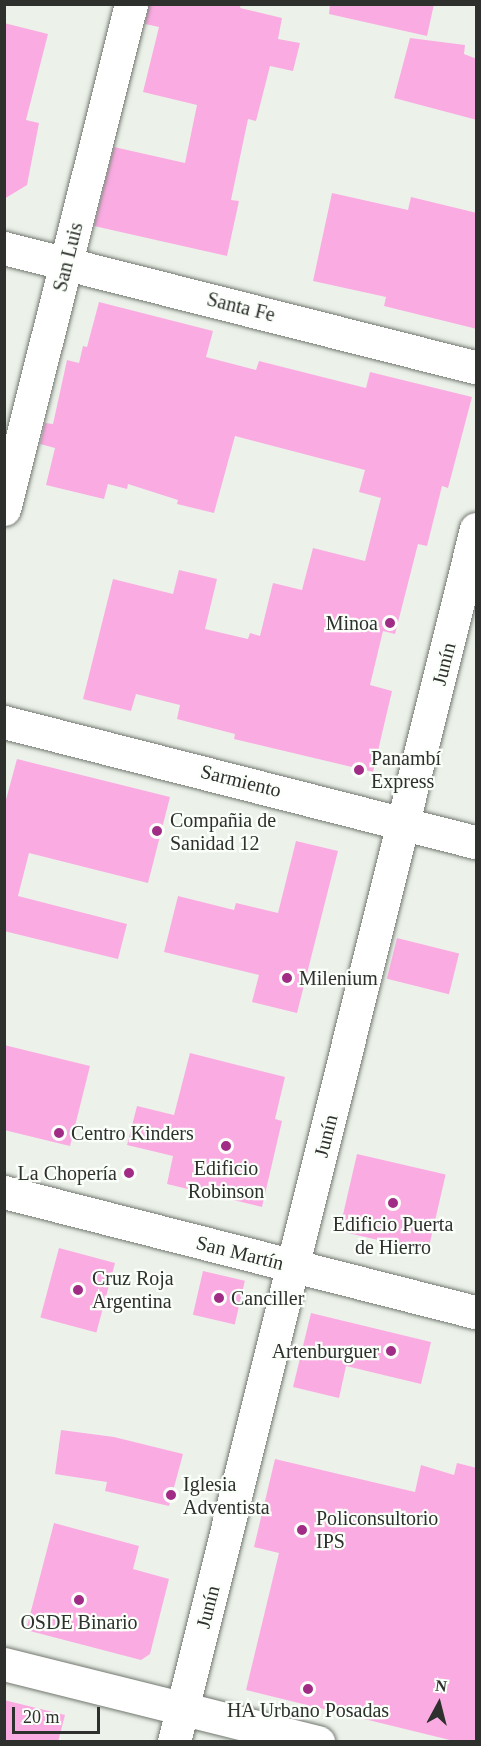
<!DOCTYPE html>
<html>
<head>
<meta charset="utf-8">
<style>
  body { margin:0 }
  #map { position:relative; width:481px; height:1746px; overflow:hidden; background:#ecf2ea; font-family:Georgia,serif }
  div>[style] { position:absolute }
  [style*='--x'] { left:calc(var(--x)*1px); top:calc(var(--y)*1px); width:calc(var(--w)*1px); rotate:calc(var(--a)*1deg) }
  .building>* { inset:0; background:#faace2; transform-origin:0 0 }
  .roads { filter:drop-shadow(0 0 2px #727870) drop-shadow(0 0 2px #727870) }
  .minor>* { height:33px; margin:-16.5px; padding:0 16.5px; transform-origin:16.5px; border-radius:16.5px; background:#fff }
  .dots>* { width:16px; height:16px; translate:-50% -50%; box-sizing:border-box; border:3px solid #fbfffa; border-radius:50% }
  span { translate:-50% -50%; white-space:nowrap; text-align:center; line-height:1.15; -webkit-text-stroke:4.5px #fbfffa; paint-order:stroke }
  .street-label { font-size:20px; color:#2e302d }
  .poi-label { font-size:20px; color:#2e302d }
  .right { translate:-100% -50%; text-align:right }
  .left { translate:0 -50%; text-align:left }
  .frame { position:absolute; inset:0; border:6px solid #2e302d; pointer-events:none }
  .north { position:absolute; left:409px; top:1674px; width:60px; height:60px; -webkit-text-stroke:4px #fbfffa; paint-order:stroke; rotate:7deg; font-size:16px; font-weight:700; line-height:24px; text-align:center; color:#2e302d }
  .north::after { content:''; display:block; margin:auto; width:21px; height:27px; background:#2e302d; clip-path:polygon(50% 0,100% 100%,50% 72%,0 100%) }
  .scale { position:absolute; left:12px; top:1707px; width:88px; height:27px; box-sizing:border-box; border:3px solid #2e302d; border-top:0; padding-left:8px; font-size:18px; line-height:21px; white-space:nowrap; color:#2e302d; -webkit-text-stroke:4px #fbfffa; paint-order:stroke }
</style>
</head>
<body>
<div id="map">
  <div class="building">
    <div style="clip-path:polygon(149px 4px,241px 4px,240px 8px,282px 18px,278px 39px,300px 43px,293px 71px,270px 66px,256px 121px,248px 119px,231px 200px,239px 201px,227px 256px,94px 226px,114px 147px,185px 163px,197px 105px,143px 92px,159px 27px,145px 24px)"></div>
    <div style="clip-path:polygon(330px 4px,434px 4px,427px 36px,329px 14px)"></div>
    <div style="clip-path:polygon(4px 23px,48px 34px,26px 120px,39px 123px,27px 185px,4px 199px)"></div>
    <div style="clip-path:polygon(410px 38px,465px 45px,464px 54px,477px 59px,477px 120px,394px 98px)"></div>
    <div style="clip-path:polygon(332px 193px,408px 210px,411px 197px,477px 213px,477px 329px,384px 306px,386px 297px,313px 281px)"></div>
    <div style="clip-path:polygon(99px 302px,213px 331px,206px 357px,256px 370px,259px 361px,366px 388px,370px 372px,472px 397px,448px 488px,442px 486px,427px 546px,418px 544px,395px 634px,383px 631px,370px 685px,392px 691px,373px 772px,234px 739px,235px 734px,177px 719px,180px 705px,136px 694px,131px 711px,83px 699px,113px 579px,173px 594px,179px 570px,217px 579px,205px 629px,248px 639px,250px 633px,260px 636px,273px 583px,302px 590px,313px 548px,365px 561px,381px 498px,359px 492px,365px 470px,235px 436px,214px 513px,177px 504px,178px 500px,128px 484px,127px 489px,108px 484px,104px 499px,46px 485px,55px 448px,40px 444px,45px 423px,53px 424px,67px 360px,79px 363px,83px 346px,87px 347px)"></div>
    <div style="clip-path:polygon(17px 759px,170px 797px,148px 883px,29px 853px,18px 896px,127px 924px,118px 959px,4px 931px,4px 807px)"></div>
    <div style="clip-path:polygon(296px 841px,338px 851px,297px 1013px,252px 1002px,259px 975px,164px 952px,178px 896px,234px 910px,236px 903px,278px 913px)"></div>
    <div style="left:397px;top:938px;width:64px;height:42px;rotate:14deg"></div>
    <div style="clip-path:polygon(4px 1045px,90px 1066px,70px 1146px,4px 1130px)"></div>
    <div style="clip-path:polygon(190px 1053px,285px 1077px,275px 1119px,282px 1121px,262px 1207px,167px 1184px,173px 1156px,127px 1145px,137px 1106px,174px 1115px)"></div>
    <div style="left:357px;top:1154px;width:91px;height:79px;rotate:13deg"></div>
    <div style="left:59px;top:1248px;width:58px;height:72px;rotate:15deg"></div>
    <div style="left:203px;top:1271px;width:43px;height:45px;rotate:13deg"></div>
    <div style="clip-path:polygon(311px 1313px,431px 1342px,421px 1384px,346px 1366px,339px 1398px,293px 1387px)"></div>
    <div style="clip-path:polygon(61px 1430px,114px 1437px,183px 1454px,169px 1506px,105px 1491px,107px 1482px,55px 1474px)"></div>
    <div style="clip-path:polygon(275px 1459px,415px 1492px,421px 1465px,454px 1475px,457px 1463px,477px 1468px,477px 1742px,458px 1742px,246px 1690px,279px 1553px,254px 1547px)"></div>
    <div style="clip-path:polygon(54px 1523px,139px 1546px,133px 1569px,169px 1579px,150px 1654px,141px 1660px,26px 1630px)"></div>
    <div style="clip-path:polygon(4px 1700px,65px 1715px,58px 1742px,4px 1742px)"></div>
  </div>
  <div class="roads">
    <div class="minor">
      <div style="--x:4;--y:248;--w:487;--a:14.2"></div>
      <div style="--x:4;--y:509;--w:521;--a:-75.88"></div>
      <div style="--x:4;--y:722;--w:487;--a:14.3"></div>
      <div style="--x:4;--y:1192;--w:487;--a:14.3"></div>
      <div style="--x:4;--y:1664;--w:324;--a:14"></div>
      <div style="--x:174;--y:1742;--w:1250;--a:-76.02"></div>
    </div>
  </div>
  <div class="dots">
    <div style="left:390px;top:623px;background:#a12c86"></div>
    <div style="left:359px;top:770px;background:#a12c86"></div>
    <div style="left:157px;top:831px;background:#a12c86"></div>
    <div style="left:287px;top:978px;background:#a12c86"></div>
    <div style="left:59px;top:1133px;background:#a12c86"></div>
    <div style="left:226px;top:1146px;background:#a12c86"></div>
    <div style="left:129px;top:1173px;background:#a12c86"></div>
    <div style="left:393px;top:1203px;background:#a12c86"></div>
    <div style="left:78px;top:1290px;background:#a12c86"></div>
    <div style="left:219px;top:1298px;background:#a12c86"></div>
    <div style="left:391px;top:1351px;background:#a12c86"></div>
    <div style="left:171px;top:1495px;background:#a12c86"></div>
    <div style="left:302px;top:1530px;background:#a12c86"></div>
    <div style="left:79px;top:1600px;background:#a12c86"></div>
    <div style="left:308px;top:1689px;background:#a12c86"></div>
  </div>
  <div class="street-label">
    <span style="left:68px;top:257px;rotate:-76deg">San Luis</span>
    <span style="left:241px;top:307px;rotate:14deg">Santa Fe</span>
    <span style="left:444px;top:664px;rotate:-76deg">Junín</span>
    <span style="left:241px;top:781px;rotate:14deg">Sarmiento</span>
    <span style="left:326px;top:1136px;rotate:-76deg">Junín</span>
    <span style="left:240px;top:1253px;rotate:14deg">San Martín</span>
    <span style="left:208px;top:1607px;rotate:-76deg">Junín</span>
  </div>
  <div class="poi-label">
    <span class="right" style="left:378px;top:623px">Minoa</span>
    <span class="left" style="left:371px;top:770px">Panambí<br>Express</span>
    <span class="left" style="left:170px;top:832px">Compañia de<br>Sanidad 12</span>
    <span class="left" style="left:299px;top:978px">Milenium</span>
    <span class="left" style="left:71px;top:1133px">Centro Kinders</span>
    <span style="left:226px;top:1180px">Edificio<br>Robinson</span>
    <span class="right" style="left:117px;top:1173px">La Chopería</span>
    <span style="left:393px;top:1236px">Edificio Puerta<br>de Hierro</span>
    <span class="left" style="left:92px;top:1290px">Cruz Roja<br>Argentina</span>
    <span class="left" style="left:231px;top:1298px">Canciller</span>
    <span class="right" style="left:379px;top:1351px">Artenburguer</span>
    <span class="left" style="left:183px;top:1496px">Iglesia<br>Adventista</span>
    <span class="left" style="left:316px;top:1530px">Policonsultorio<br>IPS</span>
    <span style="left:79px;top:1622px">OSDE Binario</span>
    <span style="left:308px;top:1710px">HA Urbano Posadas</span>
  </div>
  <div class="frame"></div>
  <div class="north">N</div>
  <div class="scale">20 m</div>
</div>
</body>
</html>
